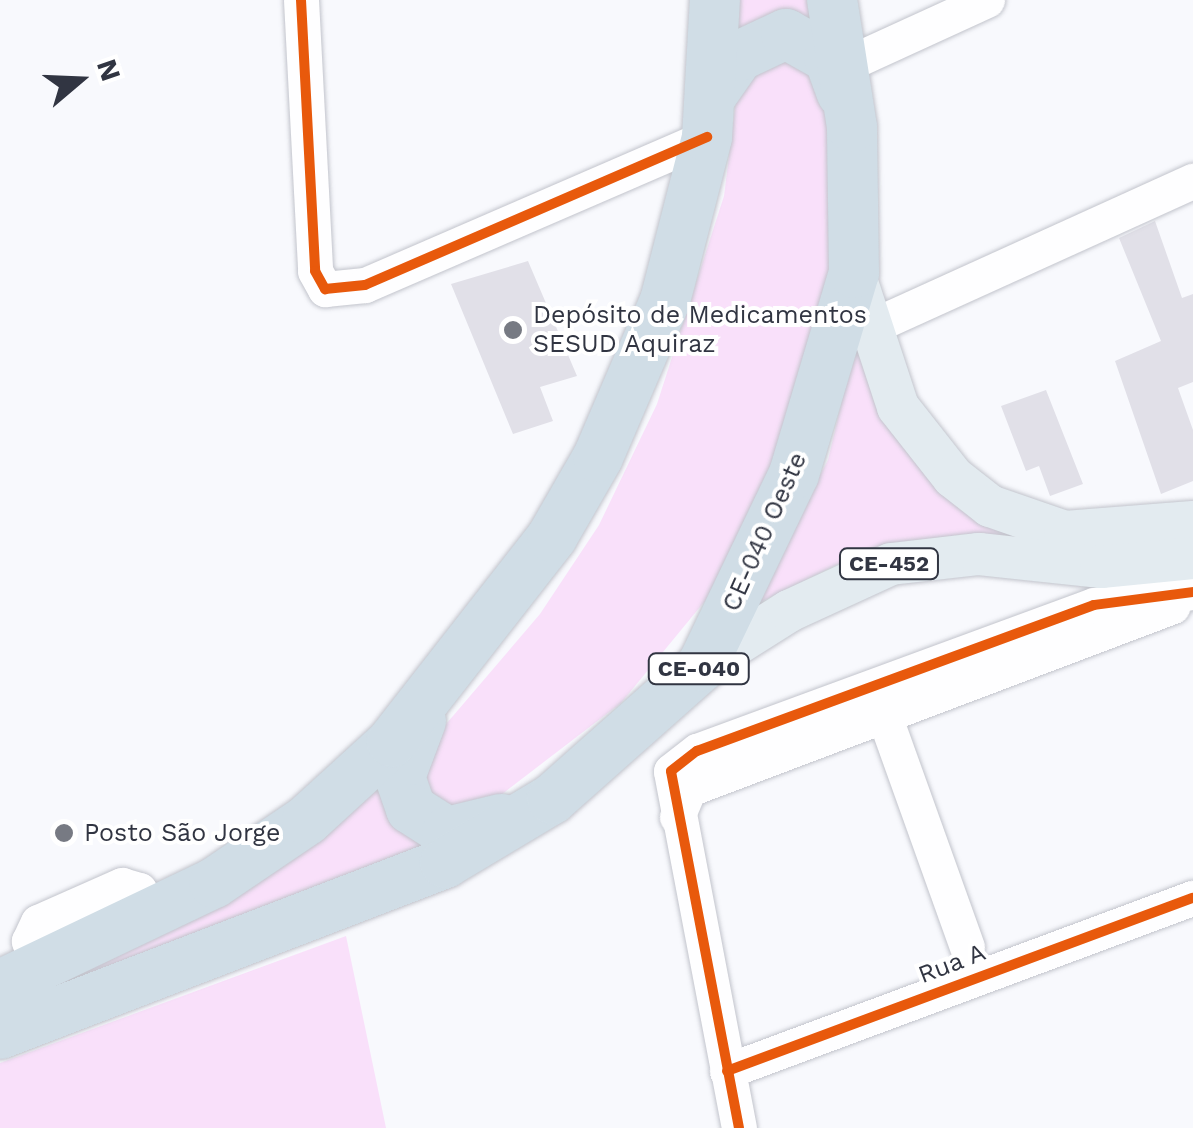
<!DOCTYPE html>
<html>
<head>
<meta charset="utf-8">
<style>
  body { margin:0 }
  #map { position:relative; width:1193px; height:1128px; overflow:hidden; background:#f8f9fd; font-family:"Work Sans",sans-serif }
  div>[style] { position:absolute }
  [style*='--x'] { left:calc(var(--x)*1px); top:calc(var(--y)*1px); width:calc(var(--w)*1px); rotate:calc(var(--a)*1deg) }
  .green>* { inset:0; background:#f9e0fa }
  .building>* { inset:0; background:#e1e0e8 }
  .roads { filter:drop-shadow(0 0 2px #c2c4cc) drop-shadow(0 0 2px #c2c4cc) }
  .minor>* { height:35px; margin:-17.5px; padding:0 17.5px; transform-origin:17.5px; border-radius:17.5px; background:#fefeff }
  .major>* { height:42px; margin:-21px; padding:0 21px; transform-origin:21px; border-radius:21px; background:#e3ebf0 }
  .highway>* { height:50px; margin:-25px; padding:0 25px; transform-origin:25px; border-radius:25px; background:#d0dde6 }
  .cycleway>* { height:10px; margin:-5px; padding:0 5px; transform-origin:5px; border-radius:5px; background:#e8590c }
  .dots>* { width:28px; height:28px; translate:-50% -50%; box-sizing:border-box; border:5px solid #fff; border-radius:50% }
  span { translate:-50% -50%; white-space:nowrap; text-align:center; line-height:1.15; -webkit-text-stroke:8px #fff; paint-order:stroke }
  .shield-label span { padding:2px 8px; background:#fff; border:2px solid; border-radius:8px; -webkit-text-stroke-width:0 }
  .shield-label { font-size:22px; color:#313542; font-weight:700 }
  .poi-label { font-size:25px; color:#313542 }
  .left { translate:0 -50%; text-align:left }
  .street-label { font-size:25px; color:#313542 }
  .north { position:absolute; left:30px; top:30px; width:100px; height:100px; -webkit-text-stroke:8px #fff; paint-order:stroke; rotate:71deg; font-size:28px; font-weight:700; line-height:40px; text-align:center; color:#313542 }
  .north::after { content:''; display:block; margin:auto; width:35px; height:45px; background:#313542; clip-path:polygon(50% 0,100% 100%,50% 72%,0 100%) }
</style>
</head>
<body>
<div id="map">
  <div class="green">
    <div style="clip-path:polygon(729px 0,821px 0,830px 37px,738px 36px)"></div>
    <div style="clip-path:polygon(761px 49px,825px 69px,835px 273px,805px 407px,714px 590px,621px 703px,485px 807px,466px 814px,421px 801px,423px 751px,540px 614px,599px 525px,657px 404px,724px 196px,737px 92px)"></div>
    <div style="clip-path:polygon(855px 345px,1009px 528px,1007px 537px,965px 534px,871px 548px,750px 607px,828px 460px)"></div>
    <div style="clip-path:polygon(382px 767px,438px 841px,0 1017px)"></div>
    <div style="clip-path:polygon(346px 936px,386px 1128px,0 1128px,0 1063px)"></div>
  </div>
  <div class="building">
    <div style="clip-path:polygon(1155px 221px,1182px 298px,1193px 294px,1193px 382px,1178px 388px,1193px 430px,1193px 481px,1161px 494px,1115px 361px,1161px 341px,1119px 238px)"></div>
    <div style="clip-path:polygon(528px 261px,577px 376px,540px 387px,553px 421px,513px 434px,451px 284px)"></div>
    <div style="clip-path:polygon(1046px 390px,1083px 484px,1050px 496px,1039px 466px,1026px 471px,1001px 406px)"></div>
  </div>
  <div class="roads">
    <div class="minor">
      <div style="--x:301;--y:0;--w:271;--a:87"></div>
      <div style="--x:315;--y:271;--w:21;--a:61"></div>
      <div style="--x:325;--y:289;--w:40;--a:-5.7"></div>
      <div style="--x:365;--y:285;--w:373;--a:-23.4"></div>
      <div style="--x:847;--y:64;--w:154;--a:-24.6"></div>
      <div style="--x:866;--y:329;--w:359;--a:-24.4"></div>
      <div style="--x:884;--y:715;--w:246;--a:70.3"></div>
      <div style="--x:677;--y:817;--w:30;--a:-67"></div>
      <div style="--x:689;--y:789;--w:517;--a:-20.71"></div>
      <div style="--x:39;--y:969;--w:30;--a:-110"></div>
      <div style="--x:29;--y:941;--w:21;--a:-65"></div>
      <div style="--x:38;--y:922;--w:92;--a:-23.8"></div>
      <div style="--x:122;--y:885;--w:18;--a:16"></div>
      <div style="--x:139;--y:890;--w:28;--a:63"></div>
      <div style="--x:727;--y:1071;--w:497;--a:-20.4"></div>
      <div style="--x:739;--y:1128;--w:363;--a:-100.8"></div>
      <div style="--x:671;--y:771;--w:33;--a:-38"></div>
      <div style="--x:697;--y:751;--w:423;--a:-20.2"></div>
      <div style="--x:1094;--y:605;--w:100;--a:-7.5"></div>
    </div>
    <div class="major">
      <div style="--x:854;--y:273;--w:141;--a:71.8"></div>
      <div style="--x:898;--y:407;--w:89;--a:51.8"></div>
      <div style="--x:953;--y:477;--w:47;--a:38.1"></div>
      <div style="--x:990;--y:506;--w:79;--a:19.1"></div>
      <div style="--x:1065;--y:532;--w:128;--a:-4.5"></div>
      <div style="--x:702;--y:666;--w:103;--a:-32.3"></div>
      <div style="--x:789;--y:611;--w:112;--a:-24.7"></div>
      <div style="--x:891;--y:564;--w:89;--a:-6.5"></div>
      <div style="--x:979;--y:554;--w:123;--a:6.1"></div>
      <div style="--x:1101;--y:567;--w:92;--a:-5.6"></div>
    </div>
    <div class="highway">
      <div style="--x:713;--y:93;--w:45;--a:-54.9"></div>
      <div style="--x:739;--y:56;--w:52;--a:-25.1"></div>
      <div style="--x:786;--y:34;--w:49;--a:29.2"></div>
      <div style="--x:829;--y:58;--w:37;--a:70"></div>
      <div style="--x:421;--y:721;--w:60;--a:110.6"></div>
      <div style="--x:400;--y:777;--w:34;--a:71"></div>
      <div style="--x:411;--y:809;--w:43;--a:32.6"></div>
      <div style="--x:447;--y:832;--w:56;--a:-13.5"></div>
      <div style="--x:0;--y:985;--w:237;--a:-25.5"></div>
      <div style="--x:214;--y:883;--w:112;--a:-34.1"></div>
      <div style="--x:307;--y:820;--w:115;--a:-42.5"></div>
      <div style="--x:392;--y:742;--w:260;--a:-52"></div>
      <div style="--x:552;--y:537;--w:92;--a:-60.1"></div>
      <div style="--x:598;--y:457;--w:170;--a:-66.8"></div>
      <div style="--x:665;--y:301;--w:169;--a:-75.6"></div>
      <div style="--x:707;--y:137;--w:137;--a:-86.7"></div>
      <div style="--x:0;--y:1034;--w:477;--a:-21"></div>
      <div style="--x:445;--y:863;--w:125;--a:-30.9"></div>
      <div style="--x:552;--y:799;--w:200;--a:-41.6"></div>
      <div style="--x:702;--y:666;--w:213;--a:-64.4"></div>
      <div style="--x:794;--y:474;--w:210;--a:-73.4"></div>
      <div style="--x:854;--y:273;--w:146;--a:-90.8"></div>
      <div style="--x:852;--y:127;--w:129;--a:-98.9"></div>
    </div>
  </div>
  <div class="cycleway">
    <div style="--x:301;--y:0;--w:271;--a:87"></div>
    <div style="--x:315;--y:271;--w:21;--a:61"></div>
    <div style="--x:325;--y:289;--w:40;--a:-5.7"></div>
    <div style="--x:365;--y:285;--w:373;--a:-23.4"></div>
    <div style="--x:727;--y:1071;--w:497;--a:-20.4"></div>
    <div style="--x:739;--y:1128;--w:363;--a:-100.8"></div>
    <div style="--x:671;--y:771;--w:33;--a:-38"></div>
    <div style="--x:697;--y:751;--w:423;--a:-20.2"></div>
    <div style="--x:1094;--y:605;--w:100;--a:-7.5"></div>
  </div>
  <div class="dots">
    <div style="left:513px;top:330px;background:#777a83"></div>
    <div style="left:64px;top:833px;background:#777a83"></div>
  </div>
  <div class="shield-label">
    <span style="left:889px;top:564px">CE-452</span>
    <span style="left:699px;top:669px">CE-040</span>
  </div>
  <div class="poi-label">
    <span class="left" style="left:533px;top:330px">Depósito de Medicamentos<br>SESUD Aquiraz</span>
    <span class="left" style="left:84px;top:833px">Posto São Jorge</span>
  </div>
  <div class="street-label">
    <span style="left:765px;top:532px;rotate:-66deg">CE-040 Oeste</span>
    <span style="left:952px;top:964px;rotate:-21deg">Rua A</span>
  </div>
  <div class="north">N</div>
</div>
</body>
</html>
